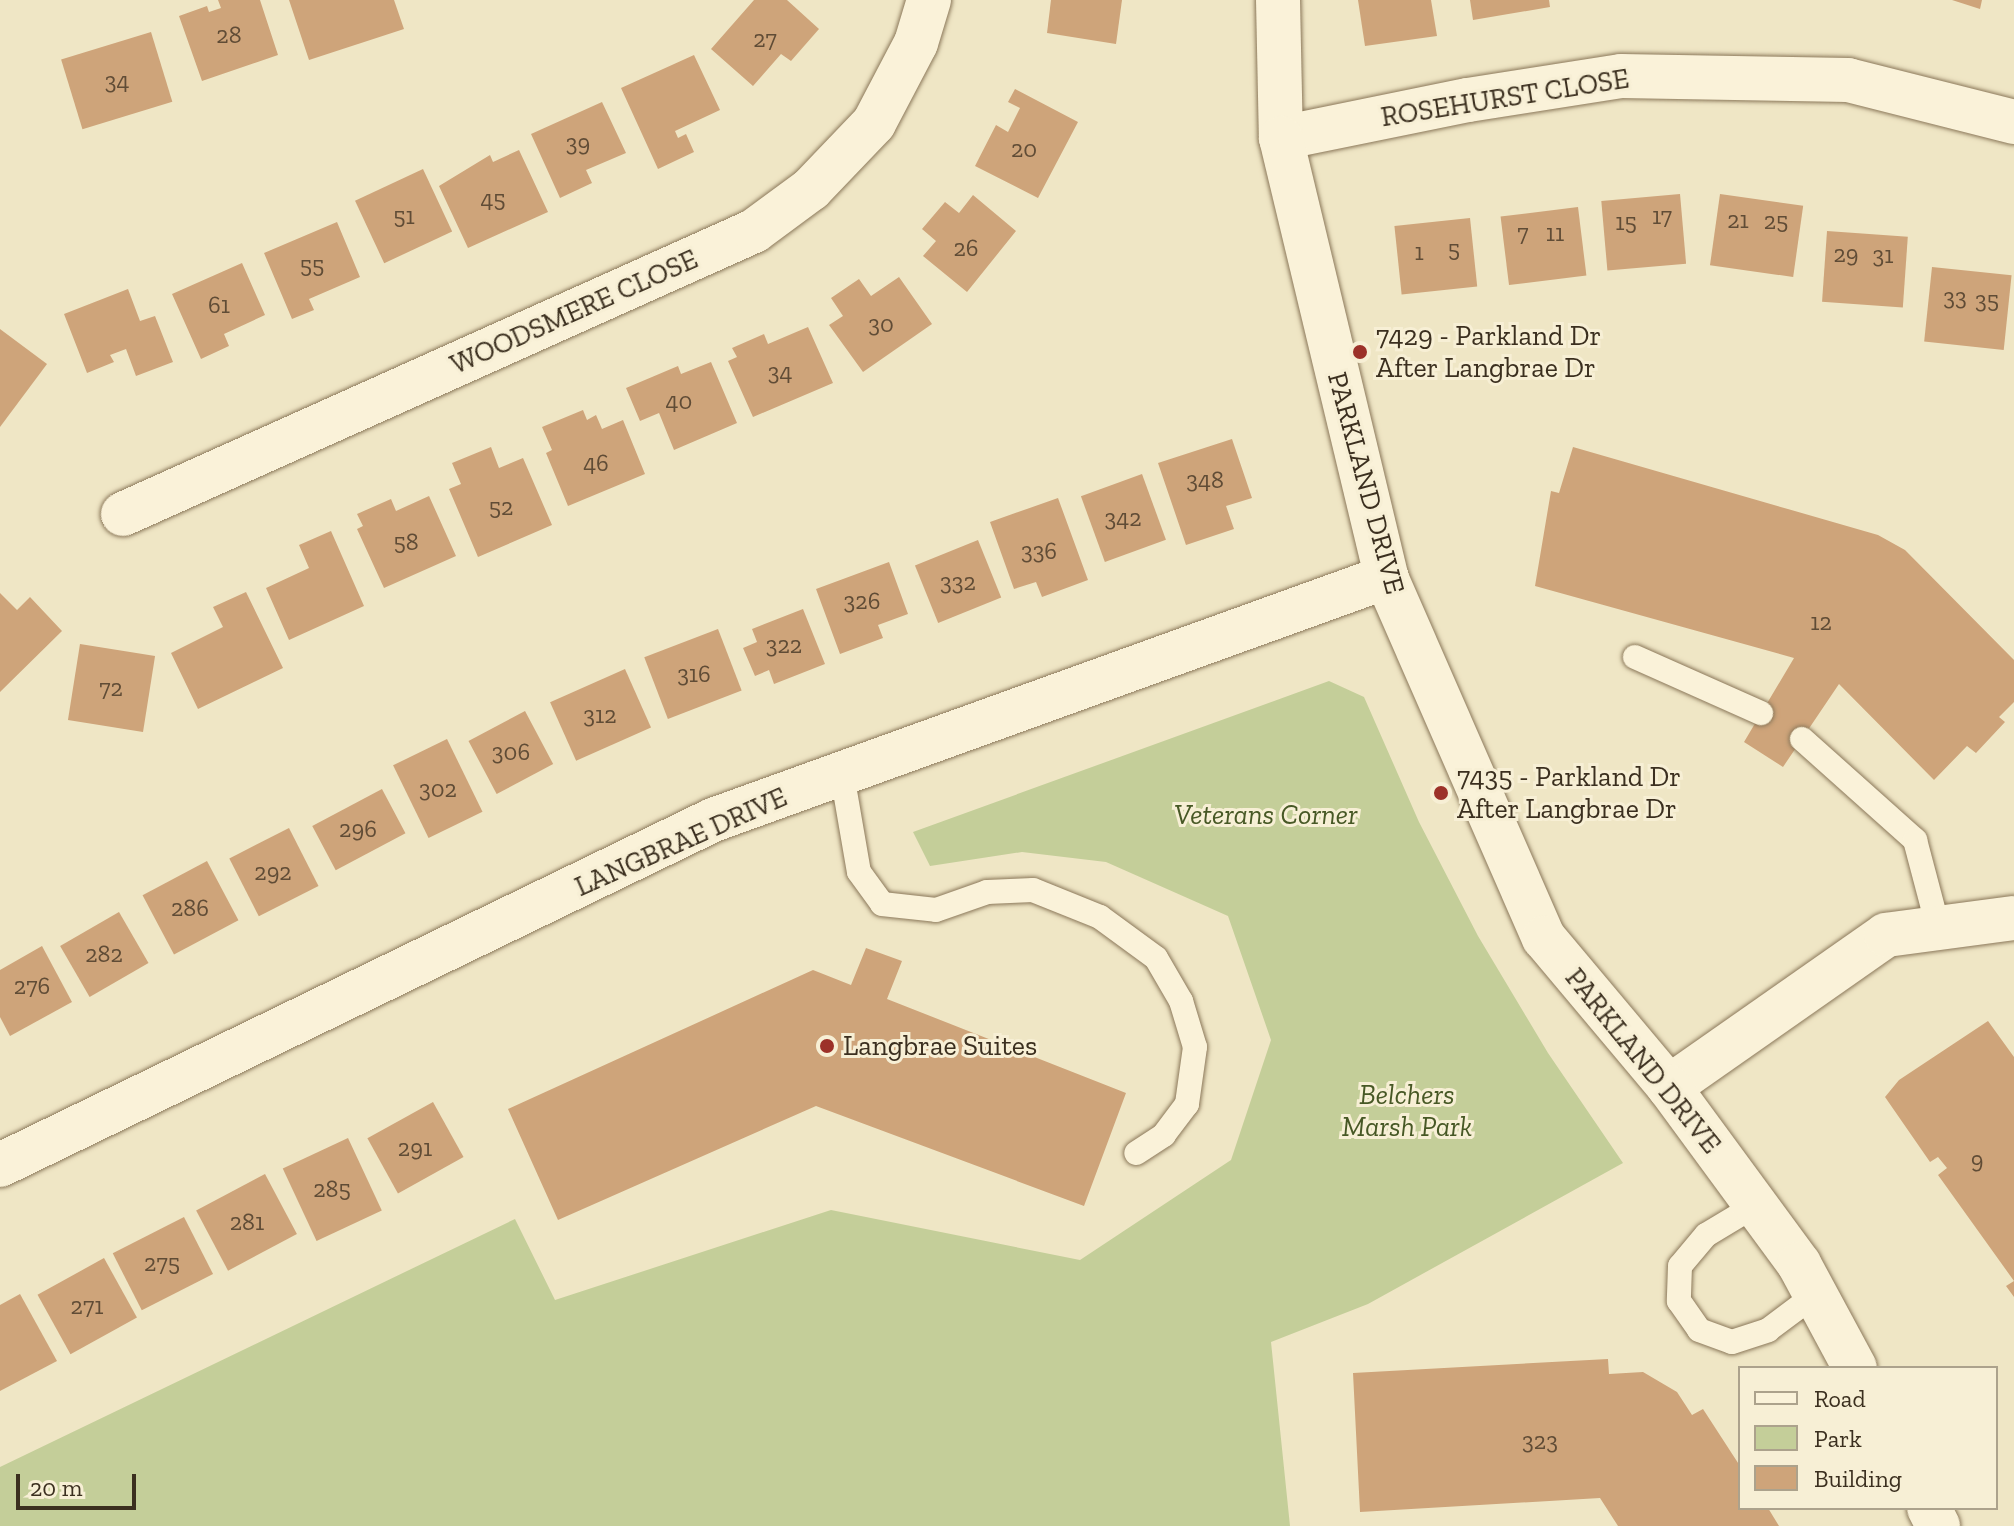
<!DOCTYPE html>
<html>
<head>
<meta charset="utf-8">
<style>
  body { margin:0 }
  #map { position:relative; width:2014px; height:1526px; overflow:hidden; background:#efe6c5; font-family:"Zilla Slab",serif }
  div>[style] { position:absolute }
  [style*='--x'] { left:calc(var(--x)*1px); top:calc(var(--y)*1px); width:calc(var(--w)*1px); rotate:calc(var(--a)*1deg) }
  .green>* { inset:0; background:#c4ce99 }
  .building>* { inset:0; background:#cea47a; transform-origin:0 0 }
  .roads { filter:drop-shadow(0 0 2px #8b785a) drop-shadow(0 0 2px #8b785a) }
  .service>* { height:24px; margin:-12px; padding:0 12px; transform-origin:12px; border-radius:12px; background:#faf2d9 }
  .minor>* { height:44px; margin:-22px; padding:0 22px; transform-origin:22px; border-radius:22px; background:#faf2d9 }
  .tertiary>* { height:44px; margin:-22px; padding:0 22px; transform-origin:22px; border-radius:22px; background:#faf2d9 }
  .dots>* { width:22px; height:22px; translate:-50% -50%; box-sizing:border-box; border:4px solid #f7efd5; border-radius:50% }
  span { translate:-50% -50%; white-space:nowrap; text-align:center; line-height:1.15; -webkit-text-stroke:6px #f7efd5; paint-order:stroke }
  .number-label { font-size:24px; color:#604c36 }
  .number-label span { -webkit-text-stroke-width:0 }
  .street-label { font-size:28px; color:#3b2f1f }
  .poi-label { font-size:28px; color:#3b2f1f }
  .left { translate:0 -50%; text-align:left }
  .park-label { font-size:28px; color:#475825; font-style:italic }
  .legend { position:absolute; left:1738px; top:1366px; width:260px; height:144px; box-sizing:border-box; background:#f7efd5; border:2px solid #aca28c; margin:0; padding:10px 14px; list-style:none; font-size:24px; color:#3b2f1f }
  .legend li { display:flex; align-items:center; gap:16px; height:40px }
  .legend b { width:40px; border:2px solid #aca28c }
  .scale { position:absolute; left:16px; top:1474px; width:120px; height:36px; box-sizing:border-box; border:4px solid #3b2f1f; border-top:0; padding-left:10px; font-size:24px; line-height:28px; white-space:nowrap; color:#3b2f1f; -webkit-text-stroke:6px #f7efd5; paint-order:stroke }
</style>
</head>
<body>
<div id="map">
  <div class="green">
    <div style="clip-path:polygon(1329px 681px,1364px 697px,1419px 822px,1478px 936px,1548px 1053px,1623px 1163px,1368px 1304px,1271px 1342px,1290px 1526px,0 1526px,0 1467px,515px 1219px,555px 1300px,831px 1210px,1080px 1260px,1231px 1160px,1271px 1040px,1228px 916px,1106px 862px,1022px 852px,930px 866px,913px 832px)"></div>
  </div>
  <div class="building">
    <div style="clip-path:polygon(218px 0,260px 0,278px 55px,202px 81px,179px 16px,207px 6px,209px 12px,221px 8px)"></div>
    <div style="clip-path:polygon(289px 0,394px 0,404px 29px,309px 60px)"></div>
    <div style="clip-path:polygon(754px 0,787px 0,819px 29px,791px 61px,781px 54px,753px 86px,711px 49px)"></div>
    <div style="clip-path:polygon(1051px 0,1122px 0,1116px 44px,1047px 33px)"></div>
    <div style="clip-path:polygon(1358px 0,1431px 0,1437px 36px,1365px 46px)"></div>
    <div style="clip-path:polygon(1470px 0,1549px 0,1550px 7px,1473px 20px)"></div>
    <div style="clip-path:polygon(1952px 0,1982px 0,1980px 9px)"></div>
    <div style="left:151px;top:32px;width:73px;height:94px;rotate:73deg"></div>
    <div style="clip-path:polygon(694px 55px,720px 110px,675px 131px,678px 138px,686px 134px,694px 152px,658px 169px,621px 88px)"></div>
    <div style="clip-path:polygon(1015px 89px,1078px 122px,1038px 198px,975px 166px,996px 125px,1008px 132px,1020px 108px,1008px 102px)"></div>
    <div style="clip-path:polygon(602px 102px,626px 153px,586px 170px,592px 183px,560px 198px,531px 134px)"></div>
    <div style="clip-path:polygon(519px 150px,548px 212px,468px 248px,439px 186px,490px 155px,493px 162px)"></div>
    <div style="left:423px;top:169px;width:69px;height:75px;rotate:65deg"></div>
    <div style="left:1680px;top:194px;width:70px;height:79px;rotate:85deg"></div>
    <div style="left:1720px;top:194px;width:84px;height:72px;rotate:8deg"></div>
    <div style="clip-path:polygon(973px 195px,1016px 231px,967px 292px,923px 256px,936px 241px,922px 229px,945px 202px,959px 213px)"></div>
    <div style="left:1578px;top:207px;width:69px;height:78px;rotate:83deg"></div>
    <div style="left:1470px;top:218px;width:69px;height:76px;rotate:84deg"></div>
    <div style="clip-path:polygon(337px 222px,360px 277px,309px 299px,314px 310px,292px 319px,264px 253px)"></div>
    <div style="left:1827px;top:231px;width:81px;height:71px;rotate:4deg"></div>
    <div style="clip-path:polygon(242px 263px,265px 315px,224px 334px,229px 346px,201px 359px,172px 294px)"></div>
    <div style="left:1932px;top:267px;width:80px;height:75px;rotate:6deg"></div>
    <div style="clip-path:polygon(899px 277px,932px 324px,863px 372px,829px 325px,843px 316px,831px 298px,859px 279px,871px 296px)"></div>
    <div style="clip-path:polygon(128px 289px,140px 321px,155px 316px,173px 362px,136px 376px,126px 349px,110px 355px,114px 362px,87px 373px,64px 314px)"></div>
    <div style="clip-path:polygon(808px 327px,833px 383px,753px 417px,728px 361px,737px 357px,732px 348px,764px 334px,768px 344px)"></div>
    <div style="clip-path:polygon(0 329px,47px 364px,0 427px)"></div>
    <div style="clip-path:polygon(711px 362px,737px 423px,674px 450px,659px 413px,640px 421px,626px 388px,678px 366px,681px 374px)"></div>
    <div style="clip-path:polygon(583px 410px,587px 420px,596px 415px,602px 429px,623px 420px,645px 474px,568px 506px,546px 453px,552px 450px,542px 427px)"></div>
    <div style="clip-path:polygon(1232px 439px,1252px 498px,1226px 506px,1234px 529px,1186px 545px,1158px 463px)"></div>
    <div style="clip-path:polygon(491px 447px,499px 468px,523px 458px,552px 525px,478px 557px,449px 489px,461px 484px,452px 463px)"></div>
    <div style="clip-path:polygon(1573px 447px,1878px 535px,1905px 550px,2014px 660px,2014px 702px,1999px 717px,2005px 722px,1976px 753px,1967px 746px,1934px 780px,1839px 684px,1783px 767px,1744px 742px,1794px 658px,1535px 586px,1551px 491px,1559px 493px)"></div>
    <div style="left:1142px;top:474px;width:70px;height:65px;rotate:70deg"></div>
    <div style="clip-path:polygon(429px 496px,456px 556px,384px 588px,357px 529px,363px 526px,357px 514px,391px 499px,396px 511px)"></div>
    <div style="clip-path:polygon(1058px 498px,1088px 580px,1042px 597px,1036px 582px,1014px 589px,990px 522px)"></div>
    <div style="clip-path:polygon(331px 531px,364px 606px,289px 640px,266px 588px,309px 568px,299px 545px)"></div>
    <div style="left:978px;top:540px;width:62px;height:68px;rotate:68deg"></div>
    <div style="clip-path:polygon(889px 562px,908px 614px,878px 625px,883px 638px,840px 654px,816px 589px)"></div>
    <div style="clip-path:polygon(246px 592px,283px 668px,198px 709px,171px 653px,223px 627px,213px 607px)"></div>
    <div style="clip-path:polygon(0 593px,17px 610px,30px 597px,62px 631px,0 692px)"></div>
    <div style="clip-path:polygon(803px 609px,825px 664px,774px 684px,769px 670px,755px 676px,743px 648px,757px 642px,752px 629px)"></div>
    <div style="left:718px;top:629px;width:66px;height:79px;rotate:69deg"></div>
    <div style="left:80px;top:644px;width:76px;height:77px;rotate:9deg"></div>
    <div style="left:625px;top:669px;width:64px;height:82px;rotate:66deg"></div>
    <div style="left:525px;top:711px;width:60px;height:64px;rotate:62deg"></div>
    <div style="left:447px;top:739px;width:81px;height:60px;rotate:64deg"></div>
    <div style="left:382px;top:789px;width:50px;height:79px;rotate:62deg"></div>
    <div style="left:289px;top:828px;width:65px;height:67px;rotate:63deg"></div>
    <div style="left:207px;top:861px;width:67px;height:73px;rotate:62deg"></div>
    <div style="left:119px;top:912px;width:59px;height:68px;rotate:60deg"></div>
    <div style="clip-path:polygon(42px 946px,72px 1002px,10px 1036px,0 1017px,0 970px)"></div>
    <div style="clip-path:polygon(866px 948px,902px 961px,887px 999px,1126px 1093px,1084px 1206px,816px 1106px,558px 1220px,508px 1109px,813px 970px,851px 985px)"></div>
    <div style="clip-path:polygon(1988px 1021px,2014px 1057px,2014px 1297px,2006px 1286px,2014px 1281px,1938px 1175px,1947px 1168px,1938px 1157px,1930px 1162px,1885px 1097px,1899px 1080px)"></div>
    <div style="left:433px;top:1102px;width:63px;height:75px;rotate:61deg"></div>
    <div style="left:348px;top:1138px;width:80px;height:72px;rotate:65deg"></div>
    <div style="left:265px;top:1174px;width:68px;height:78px;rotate:62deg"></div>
    <div style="left:184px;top:1217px;width:64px;height:80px;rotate:63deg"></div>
    <div style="left:104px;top:1258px;width:68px;height:76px;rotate:61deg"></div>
    <div style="clip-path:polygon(20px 1294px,57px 1361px,0 1391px,0 1305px)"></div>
    <div style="clip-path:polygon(1608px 1359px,1609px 1374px,1643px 1372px,1677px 1392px,1692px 1415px,1703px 1409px,1740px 1466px,1740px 1508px,1768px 1508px,1779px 1526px,1618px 1526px,1600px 1498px,1360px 1512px,1353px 1373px)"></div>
  </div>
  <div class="roads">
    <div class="service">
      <div style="--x:1635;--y:657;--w:138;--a:24"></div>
      <div style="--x:1802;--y:739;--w:152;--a:41.8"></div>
      <div style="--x:1915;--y:840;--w:90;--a:75.2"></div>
      <div style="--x:842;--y:774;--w:99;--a:80.2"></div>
      <div style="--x:859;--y:872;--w:39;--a:54"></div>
      <div style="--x:882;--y:904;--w:54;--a:6.3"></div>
      <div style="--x:936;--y:910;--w:54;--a:-19.4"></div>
      <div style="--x:987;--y:892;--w:46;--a:-2.5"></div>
      <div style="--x:1033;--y:890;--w:72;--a:21.9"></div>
      <div style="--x:1100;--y:917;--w:69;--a:36.2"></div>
      <div style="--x:1156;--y:958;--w:50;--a:59.8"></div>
      <div style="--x:1181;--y:1001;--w:48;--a:73.1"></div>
      <div style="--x:1195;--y:1047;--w:58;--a:98"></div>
      <div style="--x:1187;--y:1104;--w:39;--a:127"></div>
      <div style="--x:1164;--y:1135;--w:33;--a:147"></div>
      <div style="--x:1756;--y:1205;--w:58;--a:149"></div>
      <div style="--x:1706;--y:1235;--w:40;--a:130"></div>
      <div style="--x:1680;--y:1266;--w:35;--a:92"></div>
      <div style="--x:1679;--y:1301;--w:35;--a:55"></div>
      <div style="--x:1699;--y:1330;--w:35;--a:20"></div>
      <div style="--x:1732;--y:1342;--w:38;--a:-18"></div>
      <div style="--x:1768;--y:1330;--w:59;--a:-36.7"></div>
    </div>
    <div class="minor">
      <div style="--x:1281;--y:138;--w:191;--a:-11.5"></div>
      <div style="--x:1468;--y:100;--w:155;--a:-8.9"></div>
      <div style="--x:1621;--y:76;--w:227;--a:1"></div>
      <div style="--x:1848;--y:80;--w:171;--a:14.2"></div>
      <div style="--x:123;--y:514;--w:692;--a:-24.16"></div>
      <div style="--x:754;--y:231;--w:71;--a:-36.4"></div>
      <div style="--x:811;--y:189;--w:91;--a:-46.3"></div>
      <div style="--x:874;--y:123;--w:90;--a:-62.3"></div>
      <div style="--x:916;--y:43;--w:45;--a:-73.2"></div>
      <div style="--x:1669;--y:1087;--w:265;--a:-35"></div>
      <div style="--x:1886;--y:935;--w:129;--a:-7.6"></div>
    </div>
    <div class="tertiary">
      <div style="--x:1278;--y:0;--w:138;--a:88.8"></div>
      <div style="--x:1281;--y:138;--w:451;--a:76.5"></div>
      <div style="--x:1386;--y:577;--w:394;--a:66.4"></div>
      <div style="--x:1544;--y:938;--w:194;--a:50"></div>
      <div style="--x:1669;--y:1087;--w:220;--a:53.7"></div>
      <div style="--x:1799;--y:1264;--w:118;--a:61.7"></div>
      <div style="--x:0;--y:1165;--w:792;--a:-25.82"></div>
      <div style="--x:713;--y:820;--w:716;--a:-19.85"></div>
      <div style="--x:1929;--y:1508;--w:20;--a:63"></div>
    </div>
  </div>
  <div class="dots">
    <div style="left:1360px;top:352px;background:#9c3129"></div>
    <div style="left:1441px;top:793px;background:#9c3129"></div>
    <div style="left:827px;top:1046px;background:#9c3129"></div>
  </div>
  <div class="number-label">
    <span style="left:229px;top:35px">28</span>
    <span style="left:765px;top:39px">27</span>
    <span style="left:117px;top:81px">34</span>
    <span style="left:578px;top:143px">39</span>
    <span style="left:1024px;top:149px">20</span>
    <span style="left:493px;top:199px">45</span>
    <span style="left:404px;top:216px">51</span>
    <span style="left:1662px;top:216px">17</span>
    <span style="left:1738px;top:220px">21</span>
    <span style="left:1776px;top:221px">25</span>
    <span style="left:1626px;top:222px">15</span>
    <span style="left:1523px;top:233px">7</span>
    <span style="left:1555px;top:233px">11</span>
    <span style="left:966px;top:248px">26</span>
    <span style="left:1454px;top:249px">5</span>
    <span style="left:1419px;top:252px">1</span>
    <span style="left:1846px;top:254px">29</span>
    <span style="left:1883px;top:255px">31</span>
    <span style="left:312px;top:265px">55</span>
    <span style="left:1955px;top:297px">33</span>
    <span style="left:1987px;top:300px">35</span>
    <span style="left:219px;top:305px">61</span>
    <span style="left:881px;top:324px">30</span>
    <span style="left:780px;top:372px">34</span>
    <span style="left:679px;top:401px">40</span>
    <span style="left:596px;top:463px">46</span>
    <span style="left:1205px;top:480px">348</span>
    <span style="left:501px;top:507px">52</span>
    <span style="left:1123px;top:518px">342</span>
    <span style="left:406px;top:542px">58</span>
    <span style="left:1039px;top:551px">336</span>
    <span style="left:958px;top:582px">332</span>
    <span style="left:862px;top:601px">326</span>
    <span style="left:1821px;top:622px">12</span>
    <span style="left:784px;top:645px">322</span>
    <span style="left:694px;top:674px">316</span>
    <span style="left:111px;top:688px">72</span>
    <span style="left:600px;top:715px">312</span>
    <span style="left:511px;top:752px">306</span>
    <span style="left:438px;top:789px">302</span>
    <span style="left:358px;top:829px">296</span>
    <span style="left:273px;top:872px">292</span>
    <span style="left:190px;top:908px">286</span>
    <span style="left:104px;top:954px">282</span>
    <span style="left:32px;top:986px">276</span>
    <span style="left:415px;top:1148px">291</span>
    <span style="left:1977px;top:1160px">9</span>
    <span style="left:332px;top:1189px">285</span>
    <span style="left:247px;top:1222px">281</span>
    <span style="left:162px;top:1263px">275</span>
    <span style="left:87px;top:1306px">271</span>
    <span style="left:1540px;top:1441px">323</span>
  </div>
  <div class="street-label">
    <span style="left:1505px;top:98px;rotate:-9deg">ROSEHURST CLOSE</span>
    <span style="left:574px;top:312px;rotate:-24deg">WOODSMERE CLOSE</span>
    <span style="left:1366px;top:483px;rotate:75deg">PARKLAND DRIVE</span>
    <span style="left:681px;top:842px;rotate:-24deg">LANGBRAE DRIVE</span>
    <span style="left:1643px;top:1061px;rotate:51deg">PARKLAND DRIVE</span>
  </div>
  <div class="poi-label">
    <span class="left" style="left:1376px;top:352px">7429 - Parkland Dr<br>After Langbrae Dr</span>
    <span class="left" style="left:1457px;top:793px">7435 - Parkland Dr<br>After Langbrae Dr</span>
    <span class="left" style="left:843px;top:1046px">Langbrae Suites</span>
  </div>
  <div class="park-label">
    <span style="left:1266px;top:815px">Veterans Corner</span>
    <span style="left:1407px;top:1111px">Belchers<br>Marsh Park</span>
  </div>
  <ul class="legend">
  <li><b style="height:10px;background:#faf2d9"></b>Road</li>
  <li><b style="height:22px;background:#c4ce99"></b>Park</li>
  <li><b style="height:22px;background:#cea47a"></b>Building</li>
  </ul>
  <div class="scale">20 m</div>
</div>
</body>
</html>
